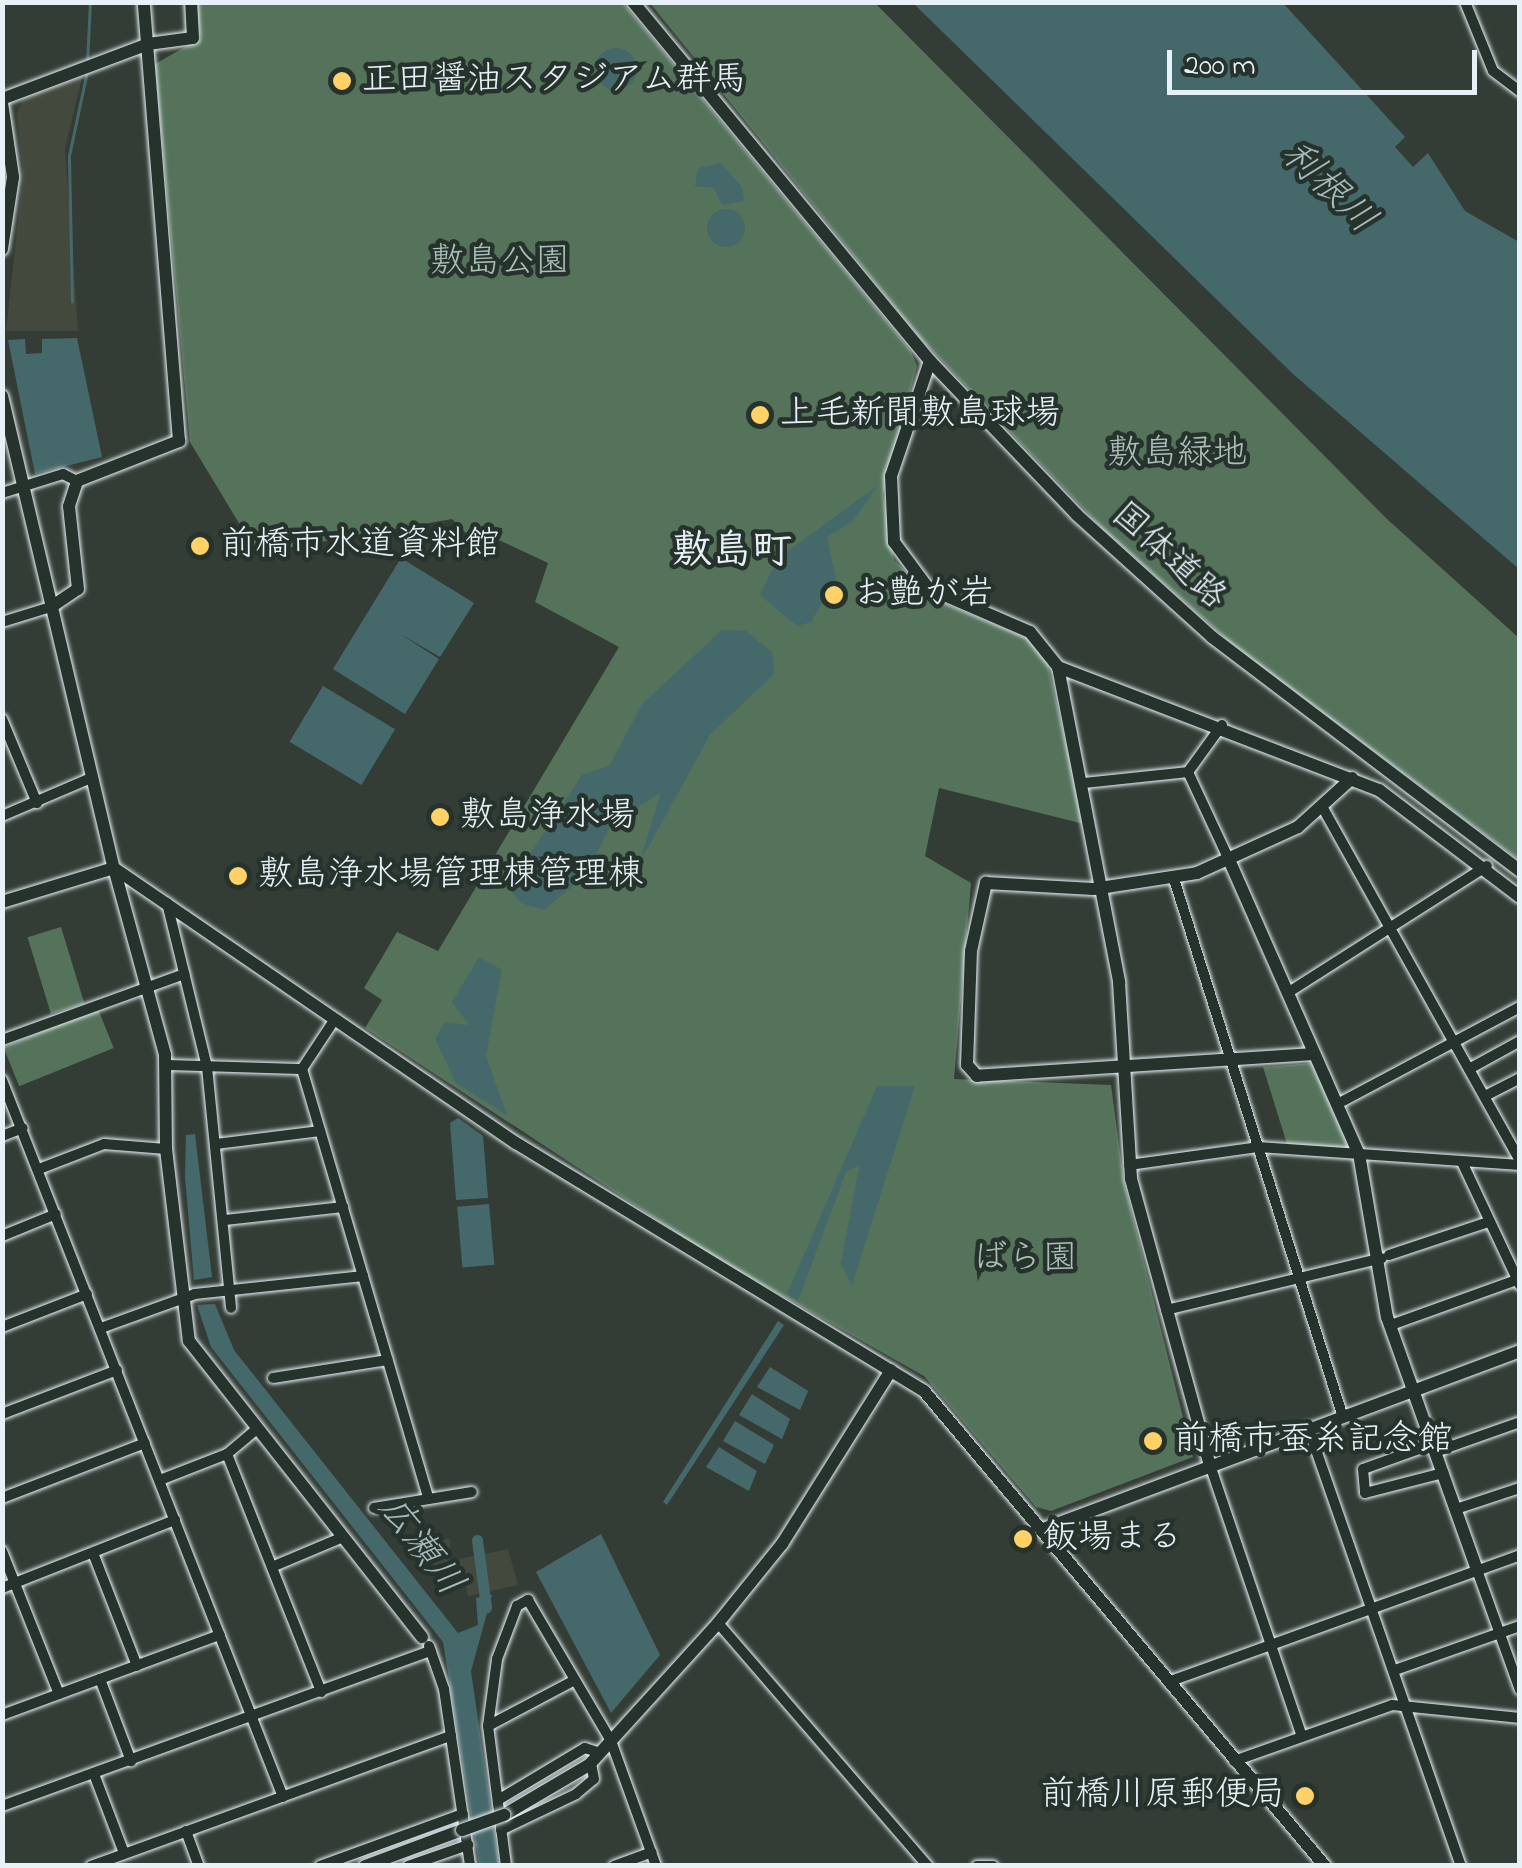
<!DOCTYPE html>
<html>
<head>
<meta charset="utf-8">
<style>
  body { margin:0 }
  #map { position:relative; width:1522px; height:1868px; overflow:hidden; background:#343d35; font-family:"Indie Flower","Klee One",sans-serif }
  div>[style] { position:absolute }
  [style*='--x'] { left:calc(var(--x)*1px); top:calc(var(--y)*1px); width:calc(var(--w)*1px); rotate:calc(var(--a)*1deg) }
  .built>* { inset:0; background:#44493e }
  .green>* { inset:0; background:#55735b; transform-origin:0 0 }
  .water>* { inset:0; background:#45696a; transform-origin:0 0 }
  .round { border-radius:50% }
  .stream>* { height:2.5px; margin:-1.25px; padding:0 1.25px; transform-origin:1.25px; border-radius:1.25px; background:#45696a }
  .canal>* { height:11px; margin:-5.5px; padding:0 5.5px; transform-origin:5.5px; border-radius:5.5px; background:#45696a }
  .roads { filter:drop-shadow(0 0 2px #e8f1f8) drop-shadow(0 0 2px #e8f1f8) }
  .minor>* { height:10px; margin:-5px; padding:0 5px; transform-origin:5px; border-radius:5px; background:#26332d }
  .tertiary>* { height:12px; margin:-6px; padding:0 6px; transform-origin:6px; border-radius:6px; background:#26332d }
  .bridges { filter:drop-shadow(0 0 2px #e8f1f8) drop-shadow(0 0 2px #e8f1f8) }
  .tertiary-bridge>* { height:12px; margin:-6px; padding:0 6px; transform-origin:6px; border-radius:6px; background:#26332d }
  .dots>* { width:28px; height:28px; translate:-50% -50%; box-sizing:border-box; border:5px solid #26332d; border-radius:50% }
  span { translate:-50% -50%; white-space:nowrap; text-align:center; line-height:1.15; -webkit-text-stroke:9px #26332d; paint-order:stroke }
  .poi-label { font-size:35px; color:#e8f1f8 }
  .left { translate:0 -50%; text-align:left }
  .right { translate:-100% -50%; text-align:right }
  .park-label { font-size:35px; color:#adbfb9 }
  .street-label { font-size:35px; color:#e8f1f8 }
  .water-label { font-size:38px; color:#a7bbbf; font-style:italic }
  .quarter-label { font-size:40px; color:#e8f1f8; font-weight:700 }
  .frame { position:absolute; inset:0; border:5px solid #e8f1f8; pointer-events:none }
  .scale { position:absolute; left:1167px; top:50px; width:310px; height:45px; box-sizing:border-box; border:5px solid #e8f1f8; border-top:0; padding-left:12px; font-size:30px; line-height:35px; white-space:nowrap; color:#e8f1f8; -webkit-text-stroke:8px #26332d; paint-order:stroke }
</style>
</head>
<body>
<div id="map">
  <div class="built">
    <div style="clip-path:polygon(82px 77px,65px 149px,78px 331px,6px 331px,23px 177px,17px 112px,24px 98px)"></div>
    <div style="clip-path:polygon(450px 1539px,450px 1561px,508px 1549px,518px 1585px,468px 1596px,465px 1584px,424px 1559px,429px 1541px)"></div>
  </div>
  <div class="green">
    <div style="clip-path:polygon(196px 3px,623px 3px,911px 351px,917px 366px,883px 494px,894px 560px,936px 600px,1029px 639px,1047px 661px,1084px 824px,939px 788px,925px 856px,971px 883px,954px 1079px,1111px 1085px,1124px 1182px,1193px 1457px,1051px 1511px,1036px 1507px,924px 1376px,714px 1257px,365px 1028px,382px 1000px,364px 988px,397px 932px,438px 951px,619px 647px,535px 602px,548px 563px,499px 540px,476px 543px,452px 519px,257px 553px,190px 442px,155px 64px,201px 38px)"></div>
    <div style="clip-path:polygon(650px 3px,875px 3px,1387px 519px,1519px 638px,1519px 860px,1238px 649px,1104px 530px,921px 339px)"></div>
    <div style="left:61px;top:927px;width:80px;height:35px;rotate:73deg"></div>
    <div style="left:98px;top:1009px;width:42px;height:102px;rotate:68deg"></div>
    <div style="clip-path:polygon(1314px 1063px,1351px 1143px,1348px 1149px,1287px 1144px,1263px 1067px)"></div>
  </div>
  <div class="water">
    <div style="clip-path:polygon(913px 3px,1283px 3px,1405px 137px,1395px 147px,1413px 167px,1428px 153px,1465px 211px,1519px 242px,1519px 569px,1293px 374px)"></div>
    <div class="round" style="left:595px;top:48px;width:42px;height:42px"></div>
    <div style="clip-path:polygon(721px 163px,742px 187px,744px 201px,722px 205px,714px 188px,695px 186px,698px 168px)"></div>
    <div class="round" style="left:707px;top:209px;width:38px;height:38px"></div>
    <div style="clip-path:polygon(77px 338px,102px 457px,35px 474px,8px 340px,25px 339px,26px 354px,42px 353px,42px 339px)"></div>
    <div style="clip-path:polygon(877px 486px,854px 520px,827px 537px,836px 579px,811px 622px,797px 626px,760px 595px,778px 558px)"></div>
    <div style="clip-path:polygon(401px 558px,474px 603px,440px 657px,400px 634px,439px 659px,405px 714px,333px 669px)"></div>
    <div style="clip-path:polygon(722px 630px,746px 631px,773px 653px,774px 674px,710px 735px,649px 846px,641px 857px,661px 792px,611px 825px,593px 860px,597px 881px,574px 885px,544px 910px,521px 903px,508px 887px,582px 775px,610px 765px,642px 704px)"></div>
    <div style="left:323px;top:686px;width:84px;height:65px;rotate:31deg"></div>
    <div style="clip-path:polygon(479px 957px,502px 970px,486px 1056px,507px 1115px,456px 1083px,435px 1039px,444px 1023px,469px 1025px,452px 1002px)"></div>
    <div style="clip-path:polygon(877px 1086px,915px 1086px,852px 1285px,841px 1264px,859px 1166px,846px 1172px,798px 1301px,787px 1294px)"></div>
    <div style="clip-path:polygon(458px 1118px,483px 1136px,488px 1198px,456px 1200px,450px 1123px)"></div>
    <div style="clip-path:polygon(195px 1134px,212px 1277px,194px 1280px,185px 1177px,186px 1135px)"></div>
    <div style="left:489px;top:1204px;width:61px;height:32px;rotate:85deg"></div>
    <div style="clip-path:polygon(215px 1304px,234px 1350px,458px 1633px,478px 1625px,476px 1598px,492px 1595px,471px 1671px,499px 1865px,479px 1865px,443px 1642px,211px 1347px,197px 1305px)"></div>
    <div style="clip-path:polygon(778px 1321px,784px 1325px,667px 1505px,663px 1502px)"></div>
    <div style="clip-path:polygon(770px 1367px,808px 1391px,800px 1410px,757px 1387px)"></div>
    <div style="clip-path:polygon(752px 1394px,790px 1419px,782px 1439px,739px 1415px)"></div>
    <div style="clip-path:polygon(735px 1421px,774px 1445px,765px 1464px,723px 1441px)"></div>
    <div style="clip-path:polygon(719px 1447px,757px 1471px,749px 1491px,706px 1467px)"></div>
    <div style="clip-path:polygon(601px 1534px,660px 1655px,611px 1713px,536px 1572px)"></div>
  </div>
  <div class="stream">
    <div style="--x:87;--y:63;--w:61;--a:-87.2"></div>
    <div style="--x:72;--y:302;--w:146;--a:-91.2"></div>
    <div style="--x:69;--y:156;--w:87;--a:-78"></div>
  </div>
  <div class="canal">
    <div style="--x:477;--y:1540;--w:68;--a:82.3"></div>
  </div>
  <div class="roads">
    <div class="minor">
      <div style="--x:1465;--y:2;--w:74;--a:67.9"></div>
      <div style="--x:1493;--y:71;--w:34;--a:37"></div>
      <div style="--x:2;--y:493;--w:64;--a:-17.3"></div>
      <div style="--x:63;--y:474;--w:16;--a:27"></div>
      <div style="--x:2;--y:622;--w:51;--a:-17"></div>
      <div style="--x:2;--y:719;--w:91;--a:67.4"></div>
      <div style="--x:1188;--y:772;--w:99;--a:65"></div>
      <div style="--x:1084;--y:783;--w:105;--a:-6"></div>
      <div style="--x:1188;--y:772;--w:58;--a:-54.1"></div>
      <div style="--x:1324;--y:810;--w:401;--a:60.8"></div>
      <div style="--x:2;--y:816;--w:97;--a:-23.1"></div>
      <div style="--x:1174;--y:879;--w:561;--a:72.57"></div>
      <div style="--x:167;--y:903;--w:169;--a:76.3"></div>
      <div style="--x:207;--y:1067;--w:242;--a:84.3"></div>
      <div style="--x:1292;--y:990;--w:231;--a:-32.5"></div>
      <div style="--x:335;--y:1019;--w:60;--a:123.4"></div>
      <div style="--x:302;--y:1069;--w:444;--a:73.6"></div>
      <div style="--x:2;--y:1040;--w:194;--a:-19.9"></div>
      <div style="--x:165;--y:1065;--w:137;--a:1.7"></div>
      <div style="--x:1469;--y:1069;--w:58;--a:-28.8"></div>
      <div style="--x:2;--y:1080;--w:770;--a:68.6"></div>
      <div style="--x:1485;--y:1096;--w:39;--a:-27"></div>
      <div style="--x:1343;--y:1101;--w:200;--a:-28"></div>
      <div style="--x:2;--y:1136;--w:22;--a:-21"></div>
      <div style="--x:216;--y:1144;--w:105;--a:-7.1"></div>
      <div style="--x:1462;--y:1162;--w:136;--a:64.8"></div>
      <div style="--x:1129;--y:1165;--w:130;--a:-7.9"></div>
      <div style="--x:1258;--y:1147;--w:263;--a:3.9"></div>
      <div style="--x:39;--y:1169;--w:70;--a:-21"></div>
      <div style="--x:104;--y:1144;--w:62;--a:4.6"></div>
      <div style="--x:225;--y:1220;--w:119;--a:-6.3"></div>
      <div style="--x:2;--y:1236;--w:58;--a:-22.2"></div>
      <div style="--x:1389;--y:1255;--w:104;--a:-18.4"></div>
      <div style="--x:1166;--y:1310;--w:222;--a:-13.5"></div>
      <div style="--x:1391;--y:1325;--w:134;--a:-19.7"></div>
      <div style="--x:2;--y:1327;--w:91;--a:-21.2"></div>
      <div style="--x:101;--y:1328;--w:100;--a:-19.9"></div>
      <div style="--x:195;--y:1294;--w:169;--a:-6.1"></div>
      <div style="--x:273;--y:1378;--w:116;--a:-8.9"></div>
      <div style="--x:2;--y:1414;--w:123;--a:-20.9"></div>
      <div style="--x:1308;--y:1427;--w:465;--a:70.8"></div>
      <div style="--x:1433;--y:1444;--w:74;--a:160.3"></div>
      <div style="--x:1363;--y:1469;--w:24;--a:85"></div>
      <div style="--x:1365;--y:1493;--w:81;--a:-14.4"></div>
      <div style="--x:1435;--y:1452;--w:90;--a:-19.4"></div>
      <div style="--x:227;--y:1454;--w:256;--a:68.4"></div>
      <div style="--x:1209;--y:1462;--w:287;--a:71.3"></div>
      <div style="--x:160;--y:1480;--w:72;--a:-21.2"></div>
      <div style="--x:227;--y:1454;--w:38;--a:-40"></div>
      <div style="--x:2;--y:1498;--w:153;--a:-21"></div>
      <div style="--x:374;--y:1508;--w:99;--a:-9.3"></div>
      <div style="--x:1456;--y:1509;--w:67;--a:-18.2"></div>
      <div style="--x:2;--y:1551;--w:154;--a:68.3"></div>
      <div style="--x:93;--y:1553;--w:121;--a:68.7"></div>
      <div style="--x:272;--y:1567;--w:77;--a:-22.9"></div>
      <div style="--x:1477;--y:1570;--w:127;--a:70.3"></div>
      <div style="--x:2;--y:1588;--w:186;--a:-21.5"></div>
      <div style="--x:718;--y:1623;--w:321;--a:49.2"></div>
      <div style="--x:429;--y:1646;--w:46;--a:70.8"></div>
      <div style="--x:444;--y:1689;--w:179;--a:81.6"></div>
      <div style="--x:1395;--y:1670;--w:133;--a:-19.4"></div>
      <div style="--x:100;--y:1679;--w:88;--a:69.3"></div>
      <div style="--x:1168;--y:1682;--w:374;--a:-19.8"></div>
      <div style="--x:2;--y:1715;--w:232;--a:-20.2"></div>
      <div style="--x:488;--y:1726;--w:98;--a:-27.9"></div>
      <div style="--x:1234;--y:1761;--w:168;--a:-19.5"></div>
      <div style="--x:1392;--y:1705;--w:129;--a:5.8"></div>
      <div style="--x:94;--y:1774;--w:85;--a:69.2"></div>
      <div style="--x:498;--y:1800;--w:101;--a:-30.9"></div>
      <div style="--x:585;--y:1748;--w:16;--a:18"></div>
      <div style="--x:2;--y:1806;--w:456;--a:-19.9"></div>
      <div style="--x:501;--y:1830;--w:83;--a:-25.6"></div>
      <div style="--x:576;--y:1794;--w:23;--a:-40"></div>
      <div style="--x:594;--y:1779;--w:16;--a:-101"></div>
      <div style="--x:186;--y:1831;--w:37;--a:70"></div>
      <div style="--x:91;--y:1866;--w:383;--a:-19.9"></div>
      <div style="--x:320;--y:1866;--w:152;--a:-20"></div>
      <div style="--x:408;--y:1866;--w:64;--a:-19.3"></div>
      <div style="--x:506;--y:1866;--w:141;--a:-97.3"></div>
      <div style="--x:488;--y:1726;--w:68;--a:-82.3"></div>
      <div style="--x:497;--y:1659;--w:57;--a:-69.3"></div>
      <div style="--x:517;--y:1606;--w:13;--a:-29"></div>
      <div style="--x:528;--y:1600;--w:164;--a:59.5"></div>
      <div style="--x:611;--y:1741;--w:133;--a:70.2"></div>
      <div style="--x:614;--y:1866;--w:40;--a:-20.2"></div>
      <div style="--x:977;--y:1866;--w:16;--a:0"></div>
    </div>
    <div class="tertiary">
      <div style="--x:633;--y:2;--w:466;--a:50.4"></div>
      <div style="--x:930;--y:361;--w:213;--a:46.3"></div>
      <div style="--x:1077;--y:515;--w:182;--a:42.1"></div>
      <div style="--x:1212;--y:637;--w:387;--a:37.2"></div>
      <div style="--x:2;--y:99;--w:156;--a:-20.6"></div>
      <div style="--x:148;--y:44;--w:45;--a:-7.6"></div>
      <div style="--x:193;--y:38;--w:36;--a:-93"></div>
      <div style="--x:2;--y:103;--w:75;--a:81.5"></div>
      <div style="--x:13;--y:177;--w:73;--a:98.7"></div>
      <div style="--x:930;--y:361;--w:121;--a:108.7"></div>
      <div style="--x:891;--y:476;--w:66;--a:87.4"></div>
      <div style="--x:894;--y:542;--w:57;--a:53.5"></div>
      <div style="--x:928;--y:588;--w:111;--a:23.3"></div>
      <div style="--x:1030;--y:632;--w:45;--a:51.3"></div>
      <div style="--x:1058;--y:667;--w:321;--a:79"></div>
      <div style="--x:1119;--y:982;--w:197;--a:86.5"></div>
      <div style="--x:1131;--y:1179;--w:294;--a:74.6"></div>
      <div style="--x:2;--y:396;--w:485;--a:76.7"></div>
      <div style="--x:114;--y:868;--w:487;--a:34.4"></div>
      <div style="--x:516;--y:1143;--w:477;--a:31.3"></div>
      <div style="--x:924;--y:1391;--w:622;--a:49.83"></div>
      <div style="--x:51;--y:607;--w:32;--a:-34"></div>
      <div style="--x:78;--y:589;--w:83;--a:-96.2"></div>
      <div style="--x:69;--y:506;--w:26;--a:-72"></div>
      <div style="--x:77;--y:481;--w:110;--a:-21.4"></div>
      <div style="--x:179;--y:441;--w:440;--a:-94.6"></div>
      <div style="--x:1058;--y:667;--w:344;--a:21"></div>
      <div style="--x:1379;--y:790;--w:177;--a:37.2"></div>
      <div style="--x:1230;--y:862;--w:319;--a:66.2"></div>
      <div style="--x:1359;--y:1154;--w:165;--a:80.3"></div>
      <div style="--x:1387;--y:1317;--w:269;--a:70.4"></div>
      <div style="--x:2;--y:902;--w:117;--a:-16.9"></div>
      <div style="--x:114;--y:868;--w:194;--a:74.7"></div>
      <div style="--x:165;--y:1055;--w:94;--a:89.4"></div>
      <div style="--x:166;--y:1149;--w:193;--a:83.2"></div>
      <div style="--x:189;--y:1341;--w:377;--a:51.8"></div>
      <div style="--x:1314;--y:1054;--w:338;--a:176.3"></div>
      <div style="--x:977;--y:1076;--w:15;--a:-132"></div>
      <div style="--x:967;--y:1065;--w:114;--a:-88"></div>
      <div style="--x:971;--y:951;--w:70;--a:-77.6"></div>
      <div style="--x:986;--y:883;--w:107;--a:3.2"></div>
      <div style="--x:1093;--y:889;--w:105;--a:-8.7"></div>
      <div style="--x:1197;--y:873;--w:111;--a:-24.5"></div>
      <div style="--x:1298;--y:827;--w:73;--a:-42.2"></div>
      <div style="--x:1043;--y:1529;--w:509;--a:-20.46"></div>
      <div style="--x:504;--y:1815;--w:99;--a:-30.5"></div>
      <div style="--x:589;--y:1765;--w:192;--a:-47.7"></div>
      <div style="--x:718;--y:1623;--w:102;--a:-51"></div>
      <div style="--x:782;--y:1544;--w:205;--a:-57.9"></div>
      <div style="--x:365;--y:1866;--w:103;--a:-20.4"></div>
    </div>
  </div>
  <div class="bridges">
    <div class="tertiary-bridge">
      <div style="--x:462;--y:1830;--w:45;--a:-19.7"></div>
    </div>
  </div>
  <div class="dots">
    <div style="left:342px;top:81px;background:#ffd166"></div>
    <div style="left:760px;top:415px;background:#ffd166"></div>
    <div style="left:200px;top:546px;background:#ffd166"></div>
    <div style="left:834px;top:595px;background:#ffd166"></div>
    <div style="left:440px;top:817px;background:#ffd166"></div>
    <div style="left:238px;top:876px;background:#ffd166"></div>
    <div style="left:1153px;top:1441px;background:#ffd166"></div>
    <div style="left:1023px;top:1539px;background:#ffd166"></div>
    <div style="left:1305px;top:1796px;background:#ffd166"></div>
  </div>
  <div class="poi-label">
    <span class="left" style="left:362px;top:81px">正田醤油スタジアム群馬</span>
    <span class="left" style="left:780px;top:415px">上毛新聞敷島球場</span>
    <span class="left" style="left:220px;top:546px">前橋市水道資料館</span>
    <span class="left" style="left:854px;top:595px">お艶が岩</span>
    <span class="left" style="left:460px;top:817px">敷島浄水場</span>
    <span class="left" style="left:258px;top:876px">敷島浄水場管理棟管理棟</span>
    <span class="left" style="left:1173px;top:1441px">前橋市蚕糸記念館</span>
    <span class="left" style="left:1043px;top:1539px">飯場まる</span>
    <span class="right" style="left:1285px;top:1796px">前橋川原郵便局</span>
  </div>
  <div class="park-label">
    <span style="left:500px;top:263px">敷島公園</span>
    <span style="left:1177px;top:455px">敷島緑地</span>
    <span style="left:1025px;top:1260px">ばら園</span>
  </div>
  <div class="street-label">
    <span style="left:1168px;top:557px;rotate:42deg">国体道路</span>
  </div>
  <div class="water-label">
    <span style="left:1327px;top:189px;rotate:44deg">利根川</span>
    <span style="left:419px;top:1547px;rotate:53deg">広瀬川</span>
  </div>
  <div class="quarter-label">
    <span style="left:732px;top:553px">敷島町</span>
  </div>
  <div class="frame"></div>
  <div class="scale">200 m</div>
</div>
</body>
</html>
